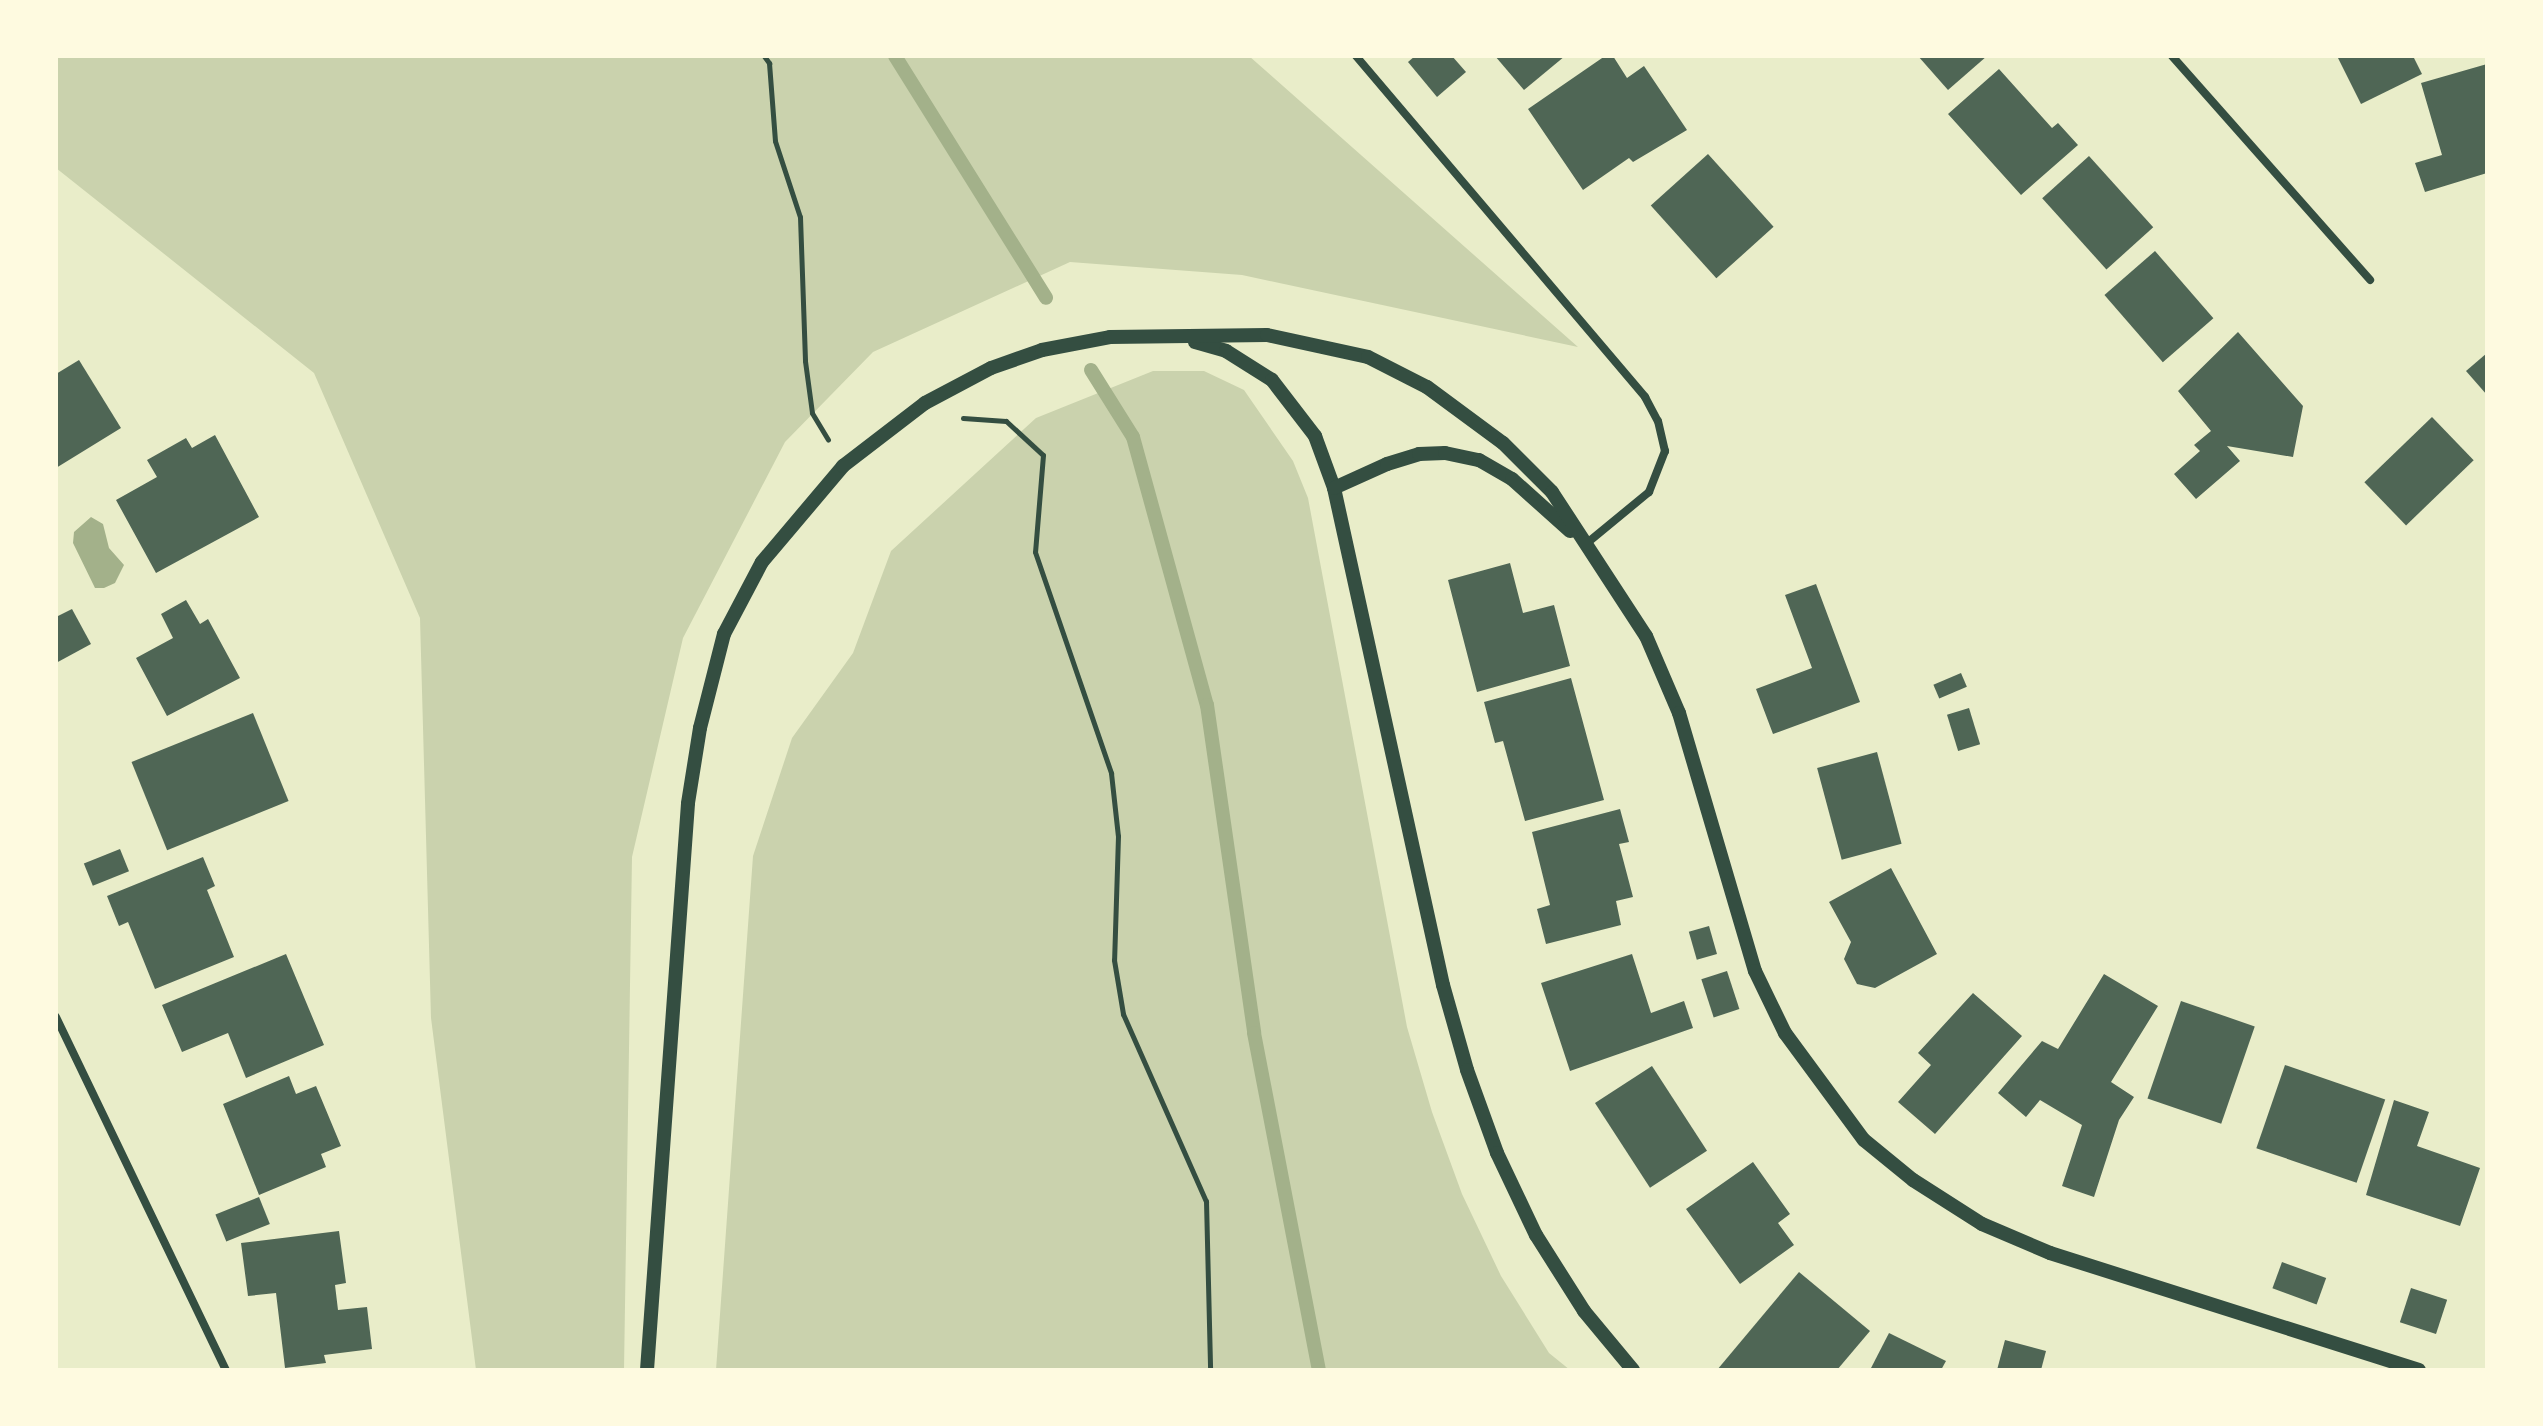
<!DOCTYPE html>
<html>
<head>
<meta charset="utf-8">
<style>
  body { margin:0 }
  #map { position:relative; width:2543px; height:1426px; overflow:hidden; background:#e9edc9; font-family:"Playfair Display",serif }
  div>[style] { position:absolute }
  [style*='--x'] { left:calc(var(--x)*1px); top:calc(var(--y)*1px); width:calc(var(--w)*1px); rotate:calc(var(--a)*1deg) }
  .green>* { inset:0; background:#cad2ad }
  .water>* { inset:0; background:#a3b18a }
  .stream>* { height:14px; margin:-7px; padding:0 7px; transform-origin:7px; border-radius:7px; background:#a3b18a }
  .building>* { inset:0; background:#4f6655; transform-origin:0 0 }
  .path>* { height:5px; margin:-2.5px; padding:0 2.5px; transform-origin:2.5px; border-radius:2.5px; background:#344e41 }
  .minor>* { height:8px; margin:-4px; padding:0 4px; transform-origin:4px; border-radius:4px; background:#344e41 }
  .tertiary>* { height:14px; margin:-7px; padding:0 7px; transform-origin:7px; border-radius:7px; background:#344e41 }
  span { translate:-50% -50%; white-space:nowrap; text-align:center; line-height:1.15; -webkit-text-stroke:8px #fefae0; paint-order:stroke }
  .frame { position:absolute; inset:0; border:58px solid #fefae0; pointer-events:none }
</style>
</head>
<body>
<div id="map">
  <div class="green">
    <div style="clip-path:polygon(56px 56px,1249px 56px,1578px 347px,1242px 275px,1070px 262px,873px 352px,785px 442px,683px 638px,632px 857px,624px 1370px,476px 1370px,431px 1018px,420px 618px,314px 373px,56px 168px)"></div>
    <div style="clip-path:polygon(1153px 371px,1204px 371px,1244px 390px,1293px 461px,1308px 498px,1407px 1027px,1432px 1112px,1462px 1194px,1501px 1276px,1549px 1353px,1570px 1370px,716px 1370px,753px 856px,792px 738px,853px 653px,891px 551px,1036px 418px)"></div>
  </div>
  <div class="water">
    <div style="clip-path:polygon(91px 517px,103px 524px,109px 548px,124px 565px,115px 583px,104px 588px,95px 588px,73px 543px,74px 532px)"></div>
  </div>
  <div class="stream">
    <div style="--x:895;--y:56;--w:285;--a:58"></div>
    <div style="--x:1091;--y:370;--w:79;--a:57.9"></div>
    <div style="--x:1133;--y:437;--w:278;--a:74.6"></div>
    <div style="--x:1207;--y:705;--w:331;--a:81.8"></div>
    <div style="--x:1254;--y:1033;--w:343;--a:79.1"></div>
  </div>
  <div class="building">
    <div style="clip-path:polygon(1415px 56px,1452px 56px,1466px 72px,1437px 97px,1408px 62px)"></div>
    <div style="clip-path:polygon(1495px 56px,1565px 56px,1524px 90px)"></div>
    <div style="clip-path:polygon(1605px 56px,1613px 56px,1627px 78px,1644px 66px,1687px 130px,1633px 162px,1629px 158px,1583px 190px,1528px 109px)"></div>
    <div style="clip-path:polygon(1918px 56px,1987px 56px,1948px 90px)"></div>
    <div style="clip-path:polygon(2337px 56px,2413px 56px,2422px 74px,2361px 104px)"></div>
    <div style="clip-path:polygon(2487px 64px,2487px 173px,2425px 192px,2415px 163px,2442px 155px,2421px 83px)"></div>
    <div style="clip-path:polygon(1999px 69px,2052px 128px,2058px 123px,2078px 145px,2021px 195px,1948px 114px)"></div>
    <div style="left:1708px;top:154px;width:98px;height:77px;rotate:48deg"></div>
    <div style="left:2089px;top:156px;width:96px;height:63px;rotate:48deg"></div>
    <div style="left:2155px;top:251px;width:89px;height:67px;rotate:49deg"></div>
    <div style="clip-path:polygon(2238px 332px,2303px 406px,2293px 457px,2227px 446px,2240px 461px,2196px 499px,2174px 474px,2200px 451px,2194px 445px,2211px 431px,2178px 391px)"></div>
    <div style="clip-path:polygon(2487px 353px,2487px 395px,2466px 371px)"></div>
    <div style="clip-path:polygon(79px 360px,121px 428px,56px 468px,56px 374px)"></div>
    <div style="left:2432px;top:417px;width:60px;height:94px;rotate:46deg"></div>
    <div style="clip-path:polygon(215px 435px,259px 517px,156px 573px,116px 500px,157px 477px,147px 460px,186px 438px,192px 448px)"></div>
    <div style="clip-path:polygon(1510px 563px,1523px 613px,1554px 605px,1570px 666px,1477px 692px,1448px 580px)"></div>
    <div style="clip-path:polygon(1816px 584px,1860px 702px,1773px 734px,1756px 689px,1812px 668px,1785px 595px)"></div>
    <div style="clip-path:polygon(186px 600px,200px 624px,208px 619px,240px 678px,167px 716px,136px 658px,173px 638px,161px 614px)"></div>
    <div style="clip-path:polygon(72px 609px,91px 644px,56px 663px,56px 617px)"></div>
    <div style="left:1961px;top:673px;width:15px;height:30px;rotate:67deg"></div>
    <div style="clip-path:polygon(1571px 678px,1604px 800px,1525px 821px,1503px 741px,1495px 743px,1484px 702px)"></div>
    <div style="left:1969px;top:708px;width:38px;height:23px;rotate:73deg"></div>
    <div style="left:253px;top:713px;width:95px;height:131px;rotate:68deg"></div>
    <div style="left:1877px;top:752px;width:95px;height:62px;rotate:75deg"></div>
    <div style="clip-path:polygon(1620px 809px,1629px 842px,1619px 844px,1633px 897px,1616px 901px,1621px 925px,1546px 944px,1537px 909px,1550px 905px,1532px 832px)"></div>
    <div style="left:120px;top:849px;width:24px;height:39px;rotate:68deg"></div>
    <div style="clip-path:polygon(203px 857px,215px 886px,207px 890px,234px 957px,155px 989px,128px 922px,119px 926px,107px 896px)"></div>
    <div style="clip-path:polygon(1891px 868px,1937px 954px,1875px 988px,1857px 984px,1844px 959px,1851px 942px,1829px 902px)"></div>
    <div style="left:1709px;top:926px;width:29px;height:21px;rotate:74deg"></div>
    <div style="clip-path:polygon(286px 954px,324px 1045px,246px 1078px,228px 1033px,182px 1052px,162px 1005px)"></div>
    <div style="clip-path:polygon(1632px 954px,1651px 1013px,1684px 1001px,1693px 1028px,1570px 1071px,1541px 983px)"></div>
    <div style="left:1727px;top:971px;width:40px;height:27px;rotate:72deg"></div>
    <div style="clip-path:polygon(2104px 974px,2158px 1006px,2111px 1082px,2134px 1097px,2119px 1120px,2094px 1197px,2062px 1186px,2082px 1125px,2040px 1100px,2026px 1117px,1998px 1093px,2042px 1041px,2058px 1049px)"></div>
    <div style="clip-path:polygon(1973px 993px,2022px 1036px,1935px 1134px,1898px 1102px,1931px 1065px,1918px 1053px)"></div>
    <div style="left:2181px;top:1001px;width:78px;height:103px;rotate:19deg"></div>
    <div style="left:2285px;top:1065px;width:106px;height:88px;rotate:19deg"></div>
    <div style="left:1652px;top:1066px;width:101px;height:68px;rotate:57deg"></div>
    <div style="clip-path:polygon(289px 1076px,296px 1094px,316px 1086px,341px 1146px,321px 1154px,326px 1167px,259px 1195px,223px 1104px)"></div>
    <div style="clip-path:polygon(2394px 1100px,2429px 1112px,2417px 1146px,2480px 1168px,2460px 1226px,2366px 1195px)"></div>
    <div style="clip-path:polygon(1753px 1162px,1790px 1214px,1778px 1223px,1794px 1245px,1740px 1284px,1686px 1209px)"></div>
    <div style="left:259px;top:1197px;width:29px;height:47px;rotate:68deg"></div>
    <div style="clip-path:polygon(339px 1231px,346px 1283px,335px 1285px,338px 1310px,367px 1307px,372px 1349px,324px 1355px,326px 1363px,285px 1368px,276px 1293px,248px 1296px,241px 1243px)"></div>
    <div style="left:2282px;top:1262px;width:47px;height:28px;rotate:20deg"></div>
    <div style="clip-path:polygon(1799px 1272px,1870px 1331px,1837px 1370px,1717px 1370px)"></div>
    <div style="left:2411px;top:1288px;width:38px;height:36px;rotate:18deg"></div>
    <div style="clip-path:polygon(1889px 1333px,1946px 1361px,1941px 1370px,1870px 1370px)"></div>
    <div style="clip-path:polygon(2005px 1340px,2046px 1351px,2041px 1370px,1997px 1370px)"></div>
  </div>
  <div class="path">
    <div style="--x:764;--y:56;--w:9;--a:54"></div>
    <div style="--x:769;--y:63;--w:78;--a:85.6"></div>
    <div style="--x:775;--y:141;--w:80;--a:71.8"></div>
    <div style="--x:800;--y:217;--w:144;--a:88"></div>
    <div style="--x:805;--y:361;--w:52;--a:82.3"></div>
    <div style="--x:812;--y:413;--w:31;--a:59"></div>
    <div style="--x:963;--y:418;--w:43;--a:4"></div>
    <div style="--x:1006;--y:421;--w:50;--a:42.6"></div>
    <div style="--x:1043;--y:455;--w:97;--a:94.7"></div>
    <div style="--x:1035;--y:552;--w:234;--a:71"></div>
    <div style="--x:1111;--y:773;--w:63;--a:83.7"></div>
    <div style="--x:1118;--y:836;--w:124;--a:91.8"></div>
    <div style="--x:1114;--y:960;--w:55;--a:80.5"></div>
    <div style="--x:1123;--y:1014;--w:205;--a:66.1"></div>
    <div style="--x:1206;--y:1201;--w:169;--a:88.6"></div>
  </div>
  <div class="minor">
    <div style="--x:1356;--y:56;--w:447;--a:49.7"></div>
    <div style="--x:1645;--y:397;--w:27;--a:62"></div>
    <div style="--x:1658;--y:421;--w:31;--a:77"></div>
    <div style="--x:1665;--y:451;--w:44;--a:111.3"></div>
    <div style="--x:1649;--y:492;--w:82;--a:140.5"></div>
    <div style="--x:2172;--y:56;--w:299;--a:48.5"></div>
    <div style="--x:56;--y:1017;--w:392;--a:64.3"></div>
  </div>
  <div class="tertiary">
    <div style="--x:1195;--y:342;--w:32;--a:16"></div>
    <div style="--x:1226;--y:351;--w:54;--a:32.2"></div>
    <div style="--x:1272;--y:380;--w:71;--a:52.5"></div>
    <div style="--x:1315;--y:436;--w:55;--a:69.9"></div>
    <div style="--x:1334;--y:488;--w:509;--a:77.63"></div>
    <div style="--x:1443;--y:985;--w:88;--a:74.2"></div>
    <div style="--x:1467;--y:1070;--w:88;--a:70.1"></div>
    <div style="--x:1497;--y:1153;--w:91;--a:64.6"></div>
    <div style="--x:1536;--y:1235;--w:90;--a:57.7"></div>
    <div style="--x:1584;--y:1311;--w:77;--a:50.3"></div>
    <div style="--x:1334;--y:488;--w:58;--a:-24.4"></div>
    <div style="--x:1387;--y:464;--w:34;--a:-17"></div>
    <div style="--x:1419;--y:454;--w:26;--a:-2"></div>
    <div style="--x:1445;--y:453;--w:35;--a:12"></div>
    <div style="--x:1479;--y:460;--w:38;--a:30"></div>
    <div style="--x:1512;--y:479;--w:78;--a:41.9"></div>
    <div style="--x:647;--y:1370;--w:568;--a:-85.86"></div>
    <div style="--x:688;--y:803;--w:76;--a:-80.9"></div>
    <div style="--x:700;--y:728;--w:97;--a:-75.7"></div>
    <div style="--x:724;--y:634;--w:81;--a:-62.2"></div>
    <div style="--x:762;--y:562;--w:126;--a:-49.8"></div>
    <div style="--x:843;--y:466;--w:103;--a:-37.5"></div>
    <div style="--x:925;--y:403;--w:75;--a:-27.9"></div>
    <div style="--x:991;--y:368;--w:54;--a:-19.4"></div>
    <div style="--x:1042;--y:350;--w:69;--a:-10.8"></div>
    <div style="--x:1110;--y:337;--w:157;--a:-0.7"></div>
    <div style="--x:1267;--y:335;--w:103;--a:12.3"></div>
    <div style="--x:1368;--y:357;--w:66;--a:27"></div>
    <div style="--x:1427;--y:387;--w:94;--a:36.4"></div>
    <div style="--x:1503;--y:443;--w:69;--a:45"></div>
    <div style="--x:1552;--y:492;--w:172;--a:56.9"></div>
    <div style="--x:1646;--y:636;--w:84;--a:66.8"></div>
    <div style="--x:1679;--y:713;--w:269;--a:73.6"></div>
    <div style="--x:1755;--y:971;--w:69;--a:64.2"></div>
    <div style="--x:1785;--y:1033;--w:133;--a:53.6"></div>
    <div style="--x:1864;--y:1140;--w:63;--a:39.2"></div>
    <div style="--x:1913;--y:1180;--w:82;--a:32.5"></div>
    <div style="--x:1982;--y:1224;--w:74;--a:23.1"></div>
    <div style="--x:2050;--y:1253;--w:387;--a:17.6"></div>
  </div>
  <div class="frame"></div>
</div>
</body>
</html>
